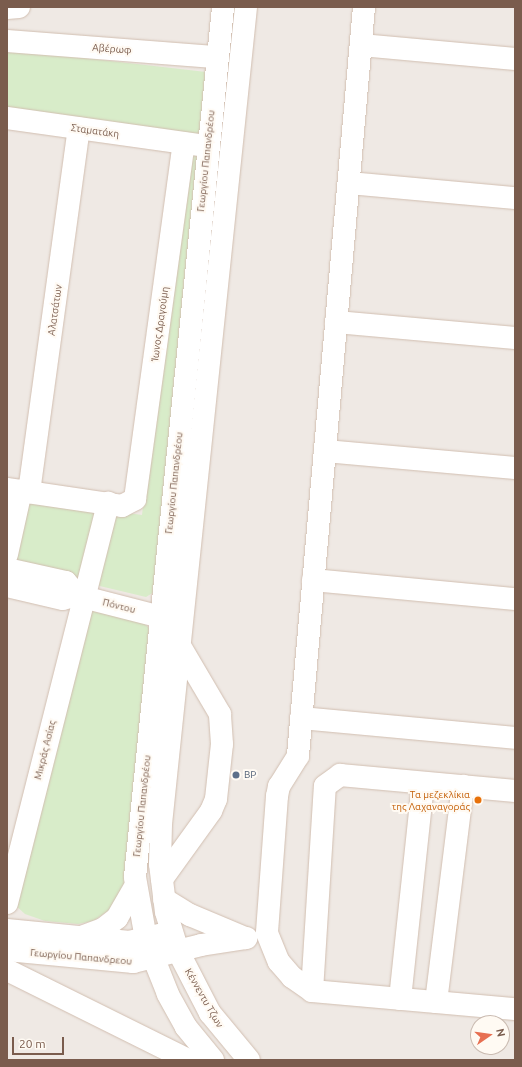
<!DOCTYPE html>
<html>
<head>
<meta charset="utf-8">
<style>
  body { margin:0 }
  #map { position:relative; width:522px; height:1067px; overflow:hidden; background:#fdf6ec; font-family:Ubuntu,sans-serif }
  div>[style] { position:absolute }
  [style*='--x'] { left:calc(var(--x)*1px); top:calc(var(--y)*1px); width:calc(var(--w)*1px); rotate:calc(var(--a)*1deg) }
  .industrial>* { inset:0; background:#efe9e4 }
  .green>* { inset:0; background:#d8ecc9 }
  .roads { filter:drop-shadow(0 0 1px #d1beb0) drop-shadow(0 0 1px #d1beb0) }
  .minor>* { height:22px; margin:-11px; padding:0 11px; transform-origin:11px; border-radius:11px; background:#fff }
  .dots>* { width:11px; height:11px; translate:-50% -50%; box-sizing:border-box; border:2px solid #fffaf3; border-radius:50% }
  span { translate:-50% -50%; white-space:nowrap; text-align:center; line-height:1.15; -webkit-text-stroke:4px #fffaf3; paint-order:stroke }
  .street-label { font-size:10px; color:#7a5c4d }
  .service-label { font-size:10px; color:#4e5e75 }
  .left { translate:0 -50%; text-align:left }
  .food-label { font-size:10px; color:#c56008 }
  .right { translate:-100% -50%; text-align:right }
  .frame { position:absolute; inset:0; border:8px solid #7a5c4d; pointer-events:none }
  .north { position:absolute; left:470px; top:1015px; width:40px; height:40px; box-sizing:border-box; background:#fffaf3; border:1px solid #cabbb1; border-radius:50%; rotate:77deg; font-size:11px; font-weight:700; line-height:16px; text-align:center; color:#7a5c4d }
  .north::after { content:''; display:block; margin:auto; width:14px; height:18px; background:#e76f51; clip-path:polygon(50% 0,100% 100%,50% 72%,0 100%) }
  .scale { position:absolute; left:12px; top:1037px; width:52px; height:18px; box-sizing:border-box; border:2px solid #7a5c4d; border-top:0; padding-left:5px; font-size:12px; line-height:14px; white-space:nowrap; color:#7a5c4d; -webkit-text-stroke:3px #fffaf3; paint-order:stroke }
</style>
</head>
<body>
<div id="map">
  <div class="industrial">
    <div style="clip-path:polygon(evenodd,7px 7px,515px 7px,515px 1060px,7px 1060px,7px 7px,478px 1023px,502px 1023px,502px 1047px,478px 1047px,478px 1023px)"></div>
  </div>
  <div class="green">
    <div style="clip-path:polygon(7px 49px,206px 72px,154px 592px,146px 597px,7px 564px,7px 496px,142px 515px,188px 140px,7px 113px)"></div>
    <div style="clip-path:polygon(92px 611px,143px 622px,149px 628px,126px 880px,111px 909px,93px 921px,78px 924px,45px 921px,25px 914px,15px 905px)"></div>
  </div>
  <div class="roads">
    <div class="minor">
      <div style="--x:246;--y:7;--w:821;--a:95.94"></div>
      <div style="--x:161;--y:824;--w:40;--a:91.4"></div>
      <div style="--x:160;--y:864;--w:48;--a:82.9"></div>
      <div style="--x:166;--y:912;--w:41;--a:72.9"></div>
      <div style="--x:178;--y:951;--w:70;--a:62.7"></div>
      <div style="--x:210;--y:1013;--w:61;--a:50.3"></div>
      <div style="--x:364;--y:7;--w:752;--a:95.04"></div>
      <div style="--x:298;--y:756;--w:36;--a:122"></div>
      <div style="--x:279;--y:786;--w:10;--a:101"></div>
      <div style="--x:277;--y:796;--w:137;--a:94.2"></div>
      <div style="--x:267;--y:933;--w:31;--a:68"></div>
      <div style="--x:279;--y:962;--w:20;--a:49"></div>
      <div style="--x:292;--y:977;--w:24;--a:35"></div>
      <div style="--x:312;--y:991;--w:204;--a:5.1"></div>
      <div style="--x:7;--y:8;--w:12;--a:-5"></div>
      <div style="--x:7;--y:41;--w:211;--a:4.4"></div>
      <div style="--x:361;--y:45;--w:155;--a:5.2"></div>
      <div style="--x:7;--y:118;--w:193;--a:8"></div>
      <div style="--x:349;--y:183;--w:167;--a:5.2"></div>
      <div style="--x:336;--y:322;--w:180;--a:5.1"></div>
      <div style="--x:325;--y:451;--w:191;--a:5.1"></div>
      <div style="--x:7;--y:489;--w:116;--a:8.4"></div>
      <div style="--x:122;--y:506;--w:15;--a:-28"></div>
      <div style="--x:135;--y:499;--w:359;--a:-82.2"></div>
      <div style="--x:29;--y:492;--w:367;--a:-82.2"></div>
      <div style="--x:7;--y:554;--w:65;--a:-77.5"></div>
      <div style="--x:7;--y:569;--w:60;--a:12.4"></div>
      <div style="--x:66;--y:582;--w:17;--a:50"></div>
      <div style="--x:77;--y:595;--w:6;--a:18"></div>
      <div style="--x:83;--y:597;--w:81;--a:14.4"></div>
      <div style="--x:313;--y:580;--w:203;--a:5.4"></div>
      <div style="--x:7;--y:586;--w:57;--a:13.1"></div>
      <div style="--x:63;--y:599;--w:15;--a:-16"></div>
      <div style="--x:301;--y:718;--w:215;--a:5.3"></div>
      <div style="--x:162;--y:879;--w:84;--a:-54.2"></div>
      <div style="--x:211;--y:811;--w:13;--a:-67"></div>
      <div style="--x:216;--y:799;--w:55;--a:-83.8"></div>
      <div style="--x:222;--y:744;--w:30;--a:-94"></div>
      <div style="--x:220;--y:714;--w:79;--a:-120.5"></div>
      <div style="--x:164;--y:899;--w:31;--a:32"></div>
      <div style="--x:190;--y:915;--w:60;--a:22.7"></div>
      <div style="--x:7;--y:903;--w:413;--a:-75.8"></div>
      <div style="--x:7;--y:930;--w:123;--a:5.6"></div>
      <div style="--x:129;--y:942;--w:32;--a:-13"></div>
      <div style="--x:81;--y:937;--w:23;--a:-20"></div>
      <div style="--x:103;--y:929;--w:18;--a:-38"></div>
      <div style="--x:117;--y:918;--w:36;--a:-60"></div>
      <div style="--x:7;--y:950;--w:127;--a:5.4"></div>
      <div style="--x:133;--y:962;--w:70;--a:-14"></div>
      <div style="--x:201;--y:945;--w:46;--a:-8.8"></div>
      <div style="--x:7;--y:970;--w:202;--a:26.4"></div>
      <div style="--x:312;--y:991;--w:205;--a:-86.4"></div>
      <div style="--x:325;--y:786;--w:19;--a:-36"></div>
      <div style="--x:340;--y:775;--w:176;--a:5.2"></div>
      <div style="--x:400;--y:999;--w:217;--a:-83.9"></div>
      <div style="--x:436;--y:1002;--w:218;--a:-82.9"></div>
      <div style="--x:213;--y:1060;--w:43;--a:-129.3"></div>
      <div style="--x:186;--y:1027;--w:38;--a:-119"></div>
      <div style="--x:168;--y:994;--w:59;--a:-111.8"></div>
      <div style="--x:146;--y:939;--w:63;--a:-100.1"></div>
      <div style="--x:135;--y:877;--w:874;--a:-84.22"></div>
    </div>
  </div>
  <div class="dots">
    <div style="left:236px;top:775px;background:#5c6f8a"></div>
    <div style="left:478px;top:800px;background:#e8710a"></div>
  </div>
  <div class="street-label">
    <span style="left:112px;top:49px;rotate:4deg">Αβέρωφ</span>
    <span style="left:95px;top:131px;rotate:8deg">Σταματάκη</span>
    <span style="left:206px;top:161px;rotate:-84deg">Γεωργίου Παπανδρέου</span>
    <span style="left:55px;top:310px;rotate:-82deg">Αλατσάτων</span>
    <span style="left:160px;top:324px;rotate:-82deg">Ίωνος Δραγούμη</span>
    <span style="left:174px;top:483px;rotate:-84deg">Γεωργίου Παπανδρέου</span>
    <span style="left:119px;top:606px;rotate:14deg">Πόντου</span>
    <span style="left:45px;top:750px;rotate:-76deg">Μικράς Ασίας</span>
    <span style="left:142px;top:806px;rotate:-84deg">Γεωργίου Παπανδρέου</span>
    <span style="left:81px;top:957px;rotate:5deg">Γεωργίου Παπανδρεου</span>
    <span style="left:204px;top:998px;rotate:60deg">Κέννεντυ Τζων</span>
  </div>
  <div class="service-label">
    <span class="left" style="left:244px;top:775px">BP</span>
  </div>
  <div class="food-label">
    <span class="right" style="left:470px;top:800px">Τα μεζεκλίκια<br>της Λαχαναγοράς</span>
  </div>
  <div class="frame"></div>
  <div class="north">N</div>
  <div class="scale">20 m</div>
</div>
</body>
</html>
